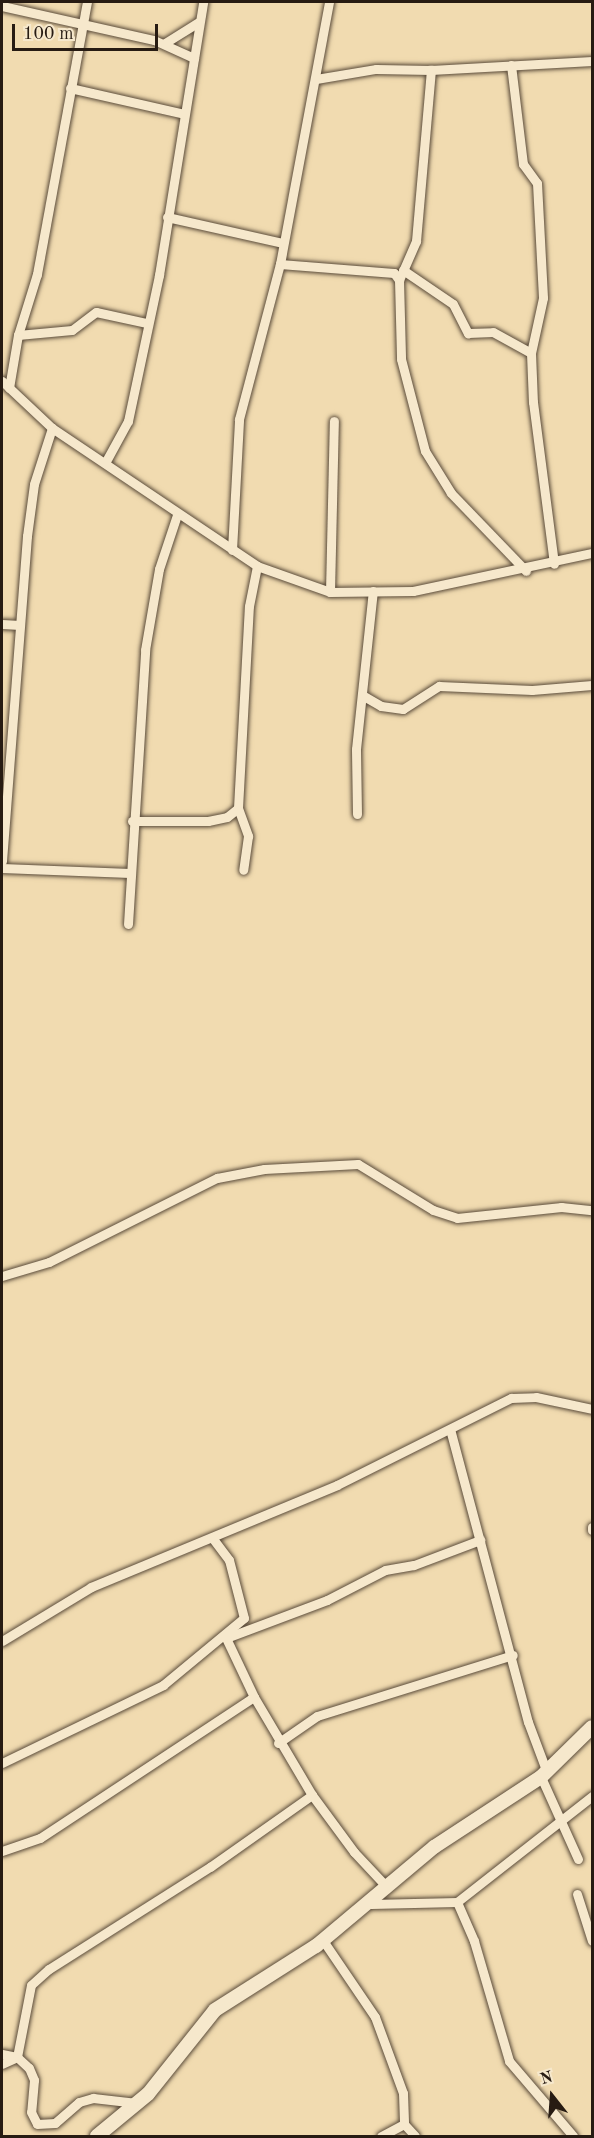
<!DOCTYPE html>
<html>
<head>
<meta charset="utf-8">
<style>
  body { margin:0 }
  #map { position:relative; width:594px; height:2138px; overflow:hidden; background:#f1dbb0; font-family:"Old Standard TT",serif }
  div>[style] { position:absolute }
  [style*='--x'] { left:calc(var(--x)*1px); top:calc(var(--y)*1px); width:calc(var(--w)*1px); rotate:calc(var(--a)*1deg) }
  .roads { filter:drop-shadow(0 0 2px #5a4b3a) drop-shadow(0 0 2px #5a4b3a) }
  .street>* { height:9px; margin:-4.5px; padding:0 4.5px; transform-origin:4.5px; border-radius:4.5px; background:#f6e8cc }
  .secondary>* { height:14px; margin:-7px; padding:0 7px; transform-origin:7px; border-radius:7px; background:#f6e8cc }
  span { translate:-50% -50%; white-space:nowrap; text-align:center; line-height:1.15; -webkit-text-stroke:4.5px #f6e8cc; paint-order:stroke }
  .frame { position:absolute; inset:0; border:3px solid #271b12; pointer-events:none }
  .north { position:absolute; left:522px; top:2066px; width:60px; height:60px; -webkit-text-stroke:4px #f6e8cc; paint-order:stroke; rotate:343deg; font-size:16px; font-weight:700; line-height:24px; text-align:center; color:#271b12 }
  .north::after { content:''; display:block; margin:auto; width:21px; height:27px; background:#271b12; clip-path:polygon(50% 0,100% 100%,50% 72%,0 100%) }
  .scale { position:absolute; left:12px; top:24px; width:146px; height:27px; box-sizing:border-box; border:3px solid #271b12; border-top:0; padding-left:8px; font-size:18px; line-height:21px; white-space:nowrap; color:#271b12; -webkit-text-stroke:4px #f6e8cc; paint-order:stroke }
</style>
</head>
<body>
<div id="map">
  <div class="roads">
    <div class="street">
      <div style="--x:2;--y:6;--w:156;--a:12.6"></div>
      <div style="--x:154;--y:40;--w:44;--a:24.2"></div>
      <div style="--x:165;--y:43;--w:39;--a:-32"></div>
      <div style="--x:511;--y:65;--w:100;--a:83.1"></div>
      <div style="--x:523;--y:164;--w:24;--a:54"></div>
      <div style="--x:537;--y:183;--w:115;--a:87"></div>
      <div style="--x:543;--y:298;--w:56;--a:102.3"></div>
      <div style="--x:531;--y:353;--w:49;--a:87.7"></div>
      <div style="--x:533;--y:402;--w:163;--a:82.6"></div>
      <div style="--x:316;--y:79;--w:61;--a:-9.5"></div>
      <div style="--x:376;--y:69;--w:55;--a:1"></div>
      <div style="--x:70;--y:88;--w:117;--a:12.8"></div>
      <div style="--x:167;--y:217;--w:118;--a:12.7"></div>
      <div style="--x:280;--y:264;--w:114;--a:4.5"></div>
      <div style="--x:394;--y:273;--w:9;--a:54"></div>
      <div style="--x:399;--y:280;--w:79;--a:88.5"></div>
      <div style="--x:401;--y:359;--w:95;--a:75.4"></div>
      <div style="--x:425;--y:451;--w:49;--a:58.2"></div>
      <div style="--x:451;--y:493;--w:108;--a:46.1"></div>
      <div style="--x:403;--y:270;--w:60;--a:34.2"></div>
      <div style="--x:453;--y:304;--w:33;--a:63"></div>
      <div style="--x:468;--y:333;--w:25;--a:-2"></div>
      <div style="--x:493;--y:332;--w:43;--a:28.9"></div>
      <div style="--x:399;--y:280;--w:43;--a:-66.4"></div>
      <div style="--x:416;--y:241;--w:172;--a:-85"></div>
      <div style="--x:431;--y:70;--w:161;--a:-3.2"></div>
      <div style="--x:18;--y:335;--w:54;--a:-5.3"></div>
      <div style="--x:72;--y:330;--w:30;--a:-37"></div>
      <div style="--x:96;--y:312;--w:51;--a:12.4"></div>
      <div style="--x:2;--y:381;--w:69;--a:43.2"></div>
      <div style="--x:52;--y:428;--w:247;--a:33.9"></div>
      <div style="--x:257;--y:566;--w:77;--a:19.6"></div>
      <div style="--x:330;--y:592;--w:83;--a:-0.7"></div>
      <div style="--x:413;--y:591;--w:183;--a:-12"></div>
      <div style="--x:9;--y:388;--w:54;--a:-80.4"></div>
      <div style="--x:18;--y:335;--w:64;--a:-72.7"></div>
      <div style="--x:37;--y:274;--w:277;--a:-79.6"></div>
      <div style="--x:105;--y:463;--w:48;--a:-61.3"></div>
      <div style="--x:128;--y:421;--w:149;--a:-78"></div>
      <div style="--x:159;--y:275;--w:277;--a:-80.8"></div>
      <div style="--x:232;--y:550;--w:131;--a:-86.9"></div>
      <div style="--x:239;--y:419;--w:160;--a:-75.2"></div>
      <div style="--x:280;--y:264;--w:267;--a:-79.4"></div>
      <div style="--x:330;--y:592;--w:171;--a:-88.7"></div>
      <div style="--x:2;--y:624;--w:18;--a:3"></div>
      <div style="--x:362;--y:695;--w:22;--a:30"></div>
      <div style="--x:381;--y:706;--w:22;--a:8"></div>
      <div style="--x:403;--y:709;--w:43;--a:-32.6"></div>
      <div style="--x:439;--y:686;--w:93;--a:2.5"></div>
      <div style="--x:532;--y:690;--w:60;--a:-4.8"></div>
      <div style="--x:238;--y:808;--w:30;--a:70"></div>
      <div style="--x:248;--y:836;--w:34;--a:98"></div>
      <div style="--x:357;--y:814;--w:65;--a:-90.9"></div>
      <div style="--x:356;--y:749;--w:159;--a:-83.9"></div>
      <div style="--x:132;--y:821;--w:76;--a:0"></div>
      <div style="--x:208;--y:821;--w:19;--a:-12"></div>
      <div style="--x:227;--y:817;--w:14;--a:-39"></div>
      <div style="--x:238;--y:808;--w:202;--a:-86.9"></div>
      <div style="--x:249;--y:606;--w:41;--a:-78.7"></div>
      <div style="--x:2;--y:861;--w:326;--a:-85.6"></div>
      <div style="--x:27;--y:536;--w:52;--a:-82.3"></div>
      <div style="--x:34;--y:484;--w:59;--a:-72.2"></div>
      <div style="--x:2;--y:868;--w:128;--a:2.2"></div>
      <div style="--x:128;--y:924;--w:275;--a:-86.4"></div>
      <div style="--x:145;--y:650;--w:82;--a:-80.2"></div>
      <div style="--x:159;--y:569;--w:57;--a:-71.6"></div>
      <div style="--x:2;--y:1276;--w:49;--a:-16.6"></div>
      <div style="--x:49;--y:1262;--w:188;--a:-26.6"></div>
      <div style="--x:217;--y:1178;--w:48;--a:-10.8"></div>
      <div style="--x:264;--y:1169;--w:94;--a:-3"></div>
      <div style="--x:358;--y:1164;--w:88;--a:31.5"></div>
      <div style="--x:433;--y:1210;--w:25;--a:18"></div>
      <div style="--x:457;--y:1218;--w:105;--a:-6"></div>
      <div style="--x:561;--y:1207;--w:31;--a:6"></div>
      <div style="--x:450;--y:1429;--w:303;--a:75.1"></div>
      <div style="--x:528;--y:1722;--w:51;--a:69.4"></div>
      <div style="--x:592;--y:1527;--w:3;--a:90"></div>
      <div style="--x:2;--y:1641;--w:104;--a:-31.2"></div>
      <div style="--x:91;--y:1587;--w:266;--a:-22.5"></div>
      <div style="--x:337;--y:1485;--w:195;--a:-26.6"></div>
      <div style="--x:511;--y:1398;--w:25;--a:-2"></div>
      <div style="--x:536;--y:1397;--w:57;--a:12.1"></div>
      <div style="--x:254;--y:1697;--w:65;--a:-115.4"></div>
      <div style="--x:226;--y:1638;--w:108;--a:-20.6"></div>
      <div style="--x:327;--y:1600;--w:65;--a:-27.3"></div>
      <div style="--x:385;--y:1570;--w:29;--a:-10"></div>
      <div style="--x:414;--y:1565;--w:71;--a:-20.7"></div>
      <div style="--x:278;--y:1743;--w:47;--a:-34.7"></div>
      <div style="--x:317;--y:1716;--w:205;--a:-17.3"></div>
      <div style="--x:2;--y:1763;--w:179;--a:-25.8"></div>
      <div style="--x:163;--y:1685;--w:105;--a:-39.6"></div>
      <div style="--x:244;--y:1618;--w:60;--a:-104.5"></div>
      <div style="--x:229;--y:1560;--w:26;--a:-127"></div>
      <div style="--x:541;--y:1777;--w:90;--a:65.7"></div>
      <div style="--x:2;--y:1851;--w:40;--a:-18.9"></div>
      <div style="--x:40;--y:1838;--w:256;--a:-33.4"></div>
      <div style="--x:254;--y:1697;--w:114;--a:59.4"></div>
      <div style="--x:577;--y:1894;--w:49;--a:72.3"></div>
      <div style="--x:457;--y:1902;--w:172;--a:-38.1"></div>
      <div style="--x:371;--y:1904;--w:86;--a:-1.3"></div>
      <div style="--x:457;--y:1902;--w:43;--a:66.4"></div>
      <div style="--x:474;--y:1941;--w:125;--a:73.7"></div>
      <div style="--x:509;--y:2061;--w:99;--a:49.5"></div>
      <div style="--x:322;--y:1939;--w:94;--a:55.8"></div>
      <div style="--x:375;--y:2017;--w:81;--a:69.8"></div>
      <div style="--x:403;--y:2093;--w:31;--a:88"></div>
      <div style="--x:404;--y:2124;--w:26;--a:152"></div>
      <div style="--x:2;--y:2054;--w:15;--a:11"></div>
      <div style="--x:17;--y:2057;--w:16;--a:43"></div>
      <div style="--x:29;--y:2068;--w:13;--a:67"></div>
      <div style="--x:34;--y:2080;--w:32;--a:95"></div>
      <div style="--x:31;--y:2112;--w:13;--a:63"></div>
      <div style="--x:37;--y:2124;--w:18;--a:-3"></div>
      <div style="--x:55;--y:2123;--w:32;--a:-41"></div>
      <div style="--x:79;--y:2102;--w:15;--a:-16"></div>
      <div style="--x:93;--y:2098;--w:44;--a:6.5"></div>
      <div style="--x:2;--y:2064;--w:17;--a:-25"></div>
      <div style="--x:17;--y:2057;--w:73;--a:-79"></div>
      <div style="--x:31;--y:1985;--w:24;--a:-42"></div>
      <div style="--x:49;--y:1969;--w:191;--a:-32.4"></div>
      <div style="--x:210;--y:1867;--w:125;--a:-35.2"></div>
      <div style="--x:312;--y:1795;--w:71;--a:53.6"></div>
      <div style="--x:354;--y:1852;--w:45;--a:46.8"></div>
      <div style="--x:404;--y:2124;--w:16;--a:47"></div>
    </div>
    <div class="secondary">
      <div style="--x:97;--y:2136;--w:66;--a:-39.5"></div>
      <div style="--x:148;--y:2094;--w:107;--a:-51.4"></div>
      <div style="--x:215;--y:2010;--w:120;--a:-32.4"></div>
      <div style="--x:316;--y:1946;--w:154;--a:-40"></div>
      <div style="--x:434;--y:1847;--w:128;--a:-33.2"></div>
      <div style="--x:541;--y:1777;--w:71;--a:-44.4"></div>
    </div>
  </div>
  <div class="frame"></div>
  <div class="north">N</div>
  <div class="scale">100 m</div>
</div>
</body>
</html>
